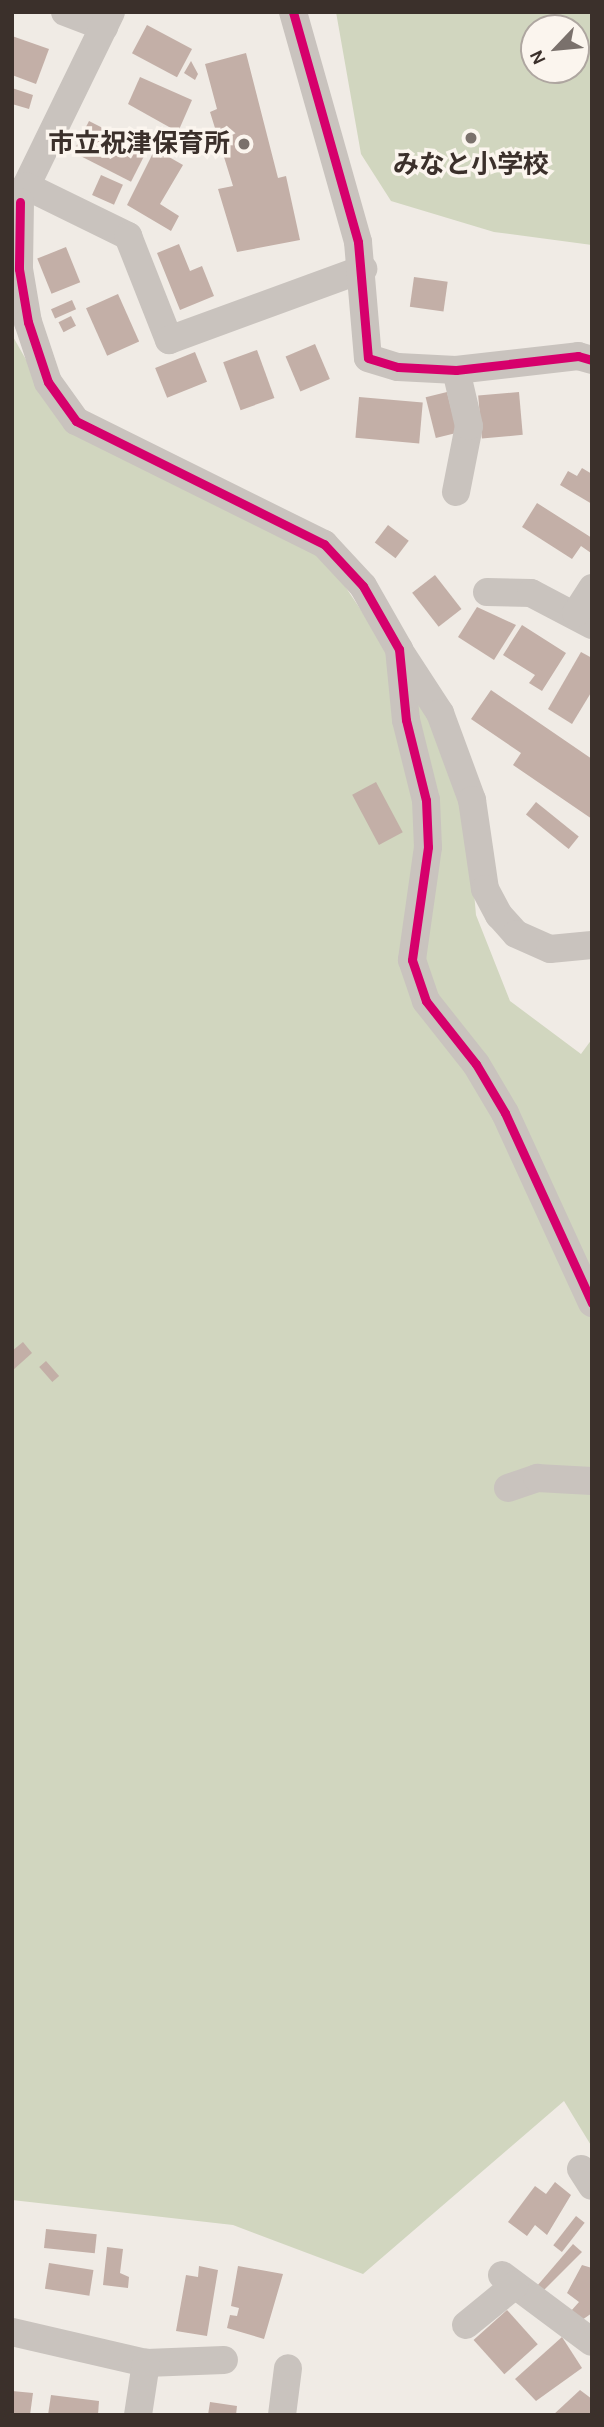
<!DOCTYPE html>
<html>
<head>
<meta charset="utf-8">
<style>
  body { margin:0 }
  #map { position:relative; width:604px; height:2427px; overflow:hidden; background:#f0ebe5; font-family:Karla,"Noto Sans JP",sans-serif }
  div>[style] { position:absolute }
  [style*='--x'] { left:calc(var(--x)*1px); top:calc(var(--y)*1px); width:calc(var(--w)*1px); rotate:calc(var(--a)*1deg) }
  .green>* { inset:0; background:#d1d6bf }
  .building>* { inset:0; background:#c3afa7; transform-origin:0 0 }
  .street>* { height:28px; margin:-14px; padding:0 14px; transform-origin:14px; border-radius:14px; background:#c9c3be }
  .cycleway>* { height:9px; margin:-4.5px; padding:0 4.5px; transform-origin:4.5px; border-radius:4.5px; background:#d6006c }
  .dots>* { width:19px; height:19px; translate:-50% -50%; box-sizing:border-box; border:4px solid #fbf5ee; border-radius:50% }
  span { translate:-50% -50%; white-space:nowrap; text-align:center; line-height:1.15; -webkit-text-stroke:7px #fbf5ee; paint-order:stroke }
  .poi-label { font-size:26px; color:#3b302b; font-weight:700 }
  .right { translate:-100% -50%; text-align:right }
  .frame { position:absolute; inset:0; border:14px solid #3b302b; pointer-events:none }
  .north { position:absolute; left:520px; top:14px; width:70px; height:70px; box-sizing:border-box; background:#fbf5ee; border:2px solid #aea6a0; border-radius:50%; rotate:244deg; font-size:19px; font-weight:700; line-height:28px; text-align:center; color:#3b302b }
  .north::after { content:''; display:block; margin:auto; width:24px; height:32px; background:#7a716c; clip-path:polygon(50% 0,100% 100%,50% 72%,0 100%) }
</style>
</head>
<body>
<div id="map">
  <div class="green">
    <div style="clip-path:polygon(evenodd,336px 12px,592px 12px,592px 245px,494px 232px,391px 201px,361px 154px,336px 12px,534px 28px,576px 28px,576px 70px,534px 70px,534px 28px)"></div>
    <div style="clip-path:polygon(12px 335px,53px 407px,320px 549px,432px 716px,466px 801px,476px 915px,510px 1001px,581px 1054px,592px 1039px,592px 2147px,564px 2101px,363px 2274px,233px 2225px,12px 2200px)"></div>
  </div>
  <div class="building">
    <div style="left:147px;top:25px;width:51px;height:32px;rotate:28deg"></div>
    <div style="clip-path:polygon(12px 36px,49px 49px,36px 84px,12px 75px)"></div>
    <div style="clip-path:polygon(246px 53px,278px 178px,286px 176px,300px 240px,237px 252px,218px 189px,233px 186px,210px 112px,217px 109px,205px 64px)"></div>
    <div style="clip-path:polygon(191px 61px,198px 74px,195px 80px,184px 73px)"></div>
    <div style="clip-path:polygon(140px 77px,192px 100px,178px 132px,128px 104px)"></div>
    <div style="clip-path:polygon(12px 88px,33px 95px,29px 109px,12px 104px)"></div>
    <div style="left:89px;top:121px;width:65px;height:35px;rotate:27deg"></div>
    <div style="clip-path:polygon(155px 149px,183px 165px,160px 204px,179px 216px,171px 231px,127px 205px)"></div>
    <div style="left:101px;top:175px;width:24px;height:22px;rotate:24deg"></div>
    <div style="clip-path:polygon(179px 244px,190px 271px,202px 266px,214px 296px,180px 310px,157px 253px)"></div>
    <div style="left:66px;top:247px;width:38px;height:31px;rotate:68deg"></div>
    <div style="left:414px;top:277px;width:34px;height:30px;rotate:8deg"></div>
    <div style="left:118px;top:294px;width:52px;height:35px;rotate:66deg"></div>
    <div style="left:72px;top:300px;width:10px;height:23px;rotate:66deg"></div>
    <div style="left:71px;top:316px;width:11px;height:14px;rotate:63deg"></div>
    <div style="left:315px;top:344px;width:38px;height:32px;rotate:67deg"></div>
    <div style="left:257px;top:350px;width:51px;height:36px;rotate:70deg"></div>
    <div style="left:195px;top:352px;width:32px;height:43px;rotate:68deg"></div>
    <div style="left:447px;top:392px;width:42px;height:22px;rotate:76deg"></div>
    <div style="left:519px;top:392px;width:43px;height:41px;rotate:85deg"></div>
    <div style="left:359px;top:397px;width:64px;height:41px;rotate:5deg"></div>
    <div style="clip-path:polygon(582px 468px,592px 474px,592px 504px,560px 485px,568px 471px,577px 476px)"></div>
    <div style="clip-path:polygon(537px 503px,592px 538px,591px 553px,581px 546px,572px 559px,522px 527px)"></div>
    <div style="left:388px;top:525px;width:26px;height:22px;rotate:37deg"></div>
    <div style="left:435px;top:575px;width:43px;height:29px;rotate:52deg"></div>
    <div style="clip-path:polygon(477px 607px,516px 625px,494px 660px,458px 637px)"></div>
    <div style="clip-path:polygon(522px 625px,566px 653px,542px 691px,529px 683px,535px 675px,503px 655px)"></div>
    <div style="clip-path:polygon(581px 652px,592px 658px,592px 691px,572px 724px,548px 709px)"></div>
    <div style="clip-path:polygon(491px 690px,592px 759px,592px 819px,513px 765px,521px 753px,471px 719px)"></div>
    <div style="left:376px;top:782px;width:57px;height:27px;rotate:62deg"></div>
    <div style="left:536px;top:802px;width:55px;height:16px;rotate:39deg"></div>
    <div style="clip-path:polygon(23px 1342px,32px 1353px,12px 1371px,12px 1351px)"></div>
    <div style="left:46px;top:1361px;width:20px;height:9px;rotate:49deg"></div>
    <div style="clip-path:polygon(555px 2182px,571px 2195px,547px 2235px,535px 2225px,527px 2236px,508px 2222px,535px 2186px,546px 2194px)"></div>
    <div style="left:576px;top:2216px;width:11px;height:37px;rotate:38deg"></div>
    <div style="left:46px;top:2229px;width:51px;height:19px;rotate:6deg"></div>
    <div style="clip-path:polygon(573px 2244px,582px 2252px,543px 2291px,537px 2286px)"></div>
    <div style="clip-path:polygon(107px 2247px,123px 2249px,120px 2273px,129px 2277px,128px 2288px,103px 2285px)"></div>
    <div style="left:49px;top:2263px;width:45px;height:26px;rotate:9deg"></div>
    <div style="clip-path:polygon(582px 2265px,592px 2268px,592px 2313px,582px 2320px,571px 2311px,579px 2302px,567px 2293px)"></div>
    <div style="clip-path:polygon(199px 2266px,218px 2270px,207px 2336px,176px 2331px,186px 2275px,198px 2277px)"></div>
    <div style="clip-path:polygon(238px 2266px,283px 2274px,264px 2339px,227px 2328px,230px 2315px,237px 2316px,239px 2308px,231px 2306px)"></div>
    <div style="left:507px;top:2310px;width:46px;height:45px;rotate:48deg"></div>
    <div style="clip-path:polygon(562px 2337px,582px 2368px,536px 2401px,515px 2379px)"></div>
    <div style="clip-path:polygon(580px 2390px,592px 2399px,592px 2415px,553px 2415px)"></div>
    <div style="clip-path:polygon(12px 2391px,33px 2393px,30px 2415px,12px 2415px)"></div>
    <div style="clip-path:polygon(51px 2395px,99px 2401px,98px 2415px,48px 2415px)"></div>
    <div style="clip-path:polygon(210px 2402px,237px 2406px,236px 2415px,208px 2415px)"></div>
  </div>
  <div class="street">
    <div style="--x:65;--y:12;--w:42;--a:21"></div>
    <div style="--x:111;--y:12;--w:194;--a:116"></div>
    <div style="--x:26;--y:186;--w:114;--a:26.1"></div>
    <div style="--x:128;--y:236;--w:112;--a:68.5"></div>
    <div style="--x:169;--y:340;--w:207;--a:-20.1"></div>
    <div style="--x:293;--y:12;--w:239;--a:74.2"></div>
    <div style="--x:358;--y:242;--w:116;--a:85.1"></div>
    <div style="--x:368;--y:358;--w:31;--a:17"></div>
    <div style="--x:398;--y:367;--w:58;--a:3"></div>
    <div style="--x:456;--y:370;--w:123;--a:-6.5"></div>
    <div style="--x:578;--y:356;--w:15;--a:16"></div>
    <div style="--x:20;--y:202;--w:67;--a:90.9"></div>
    <div style="--x:19;--y:269;--w:54;--a:80.4"></div>
    <div style="--x:28;--y:322;--w:63;--a:71.6"></div>
    <div style="--x:48;--y:382;--w:48;--a:54.3"></div>
    <div style="--x:76;--y:421;--w:277;--a:26.4"></div>
    <div style="--x:324;--y:544;--w:57;--a:47.1"></div>
    <div style="--x:363;--y:586;--w:73;--a:60.3"></div>
    <div style="--x:399;--y:649;--w:71;--a:84.4"></div>
    <div style="--x:406;--y:720;--w:82;--a:76"></div>
    <div style="--x:426;--y:800;--w:47;--a:87.6"></div>
    <div style="--x:428;--y:847;--w:114;--a:98.1"></div>
    <div style="--x:412;--y:960;--w:43;--a:71.1"></div>
    <div style="--x:426;--y:1001;--w:80;--a:51.6"></div>
    <div style="--x:476;--y:1064;--w:57;--a:59.4"></div>
    <div style="--x:505;--y:1113;--w:209;--a:65.4"></div>
    <div style="--x:456;--y:492;--w:67;--a:-78.9"></div>
    <div style="--x:469;--y:426;--w:57;--a:-103.1"></div>
    <div style="--x:487;--y:592;--w:44;--a:1.3"></div>
    <div style="--x:531;--y:593;--w:69;--a:27.7"></div>
    <div style="--x:576;--y:613;--w:30;--a:-57"></div>
    <div style="--x:401;--y:653;--w:72;--a:57"></div>
    <div style="--x:440;--y:713;--w:93;--a:69.8"></div>
    <div style="--x:472;--y:800;--w:90;--a:81.7"></div>
    <div style="--x:485;--y:889;--w:30;--a:62"></div>
    <div style="--x:499;--y:915;--w:25;--a:48"></div>
    <div style="--x:516;--y:934;--w:37;--a:24"></div>
    <div style="--x:550;--y:949;--w:42;--a:-5.4"></div>
    <div style="--x:508;--y:1488;--w:31;--a:-19"></div>
    <div style="--x:537;--y:1478;--w:55;--a:3.1"></div>
    <div style="--x:581;--y:2169;--w:20;--a:57"></div>
    <div style="--x:502;--y:2275;--w:112;--a:36.7"></div>
    <div style="--x:466;--y:2325;--w:63;--a:-39.2"></div>
    <div style="--x:12;--y:2332;--w:138;--a:13"></div>
    <div style="--x:146;--y:2363;--w:78;--a:-2.2"></div>
    <div style="--x:138;--y:2415;--w:53;--a:-81.3"></div>
    <div style="--x:282;--y:2415;--w:47;--a:-82.7"></div>
  </div>
  <div class="cycleway">
    <div style="--x:293;--y:12;--w:239;--a:74.2"></div>
    <div style="--x:358;--y:242;--w:116;--a:85.1"></div>
    <div style="--x:368;--y:358;--w:31;--a:17"></div>
    <div style="--x:398;--y:367;--w:58;--a:3"></div>
    <div style="--x:456;--y:370;--w:123;--a:-6.5"></div>
    <div style="--x:578;--y:356;--w:15;--a:16"></div>
    <div style="--x:20;--y:202;--w:67;--a:90.9"></div>
    <div style="--x:19;--y:269;--w:54;--a:80.4"></div>
    <div style="--x:28;--y:322;--w:63;--a:71.6"></div>
    <div style="--x:48;--y:382;--w:48;--a:54.3"></div>
    <div style="--x:76;--y:421;--w:277;--a:26.4"></div>
    <div style="--x:324;--y:544;--w:57;--a:47.1"></div>
    <div style="--x:363;--y:586;--w:73;--a:60.3"></div>
    <div style="--x:399;--y:649;--w:71;--a:84.4"></div>
    <div style="--x:406;--y:720;--w:82;--a:76"></div>
    <div style="--x:426;--y:800;--w:47;--a:87.6"></div>
    <div style="--x:428;--y:847;--w:114;--a:98.1"></div>
    <div style="--x:412;--y:960;--w:43;--a:71.1"></div>
    <div style="--x:426;--y:1001;--w:80;--a:51.6"></div>
    <div style="--x:476;--y:1064;--w:57;--a:59.4"></div>
    <div style="--x:505;--y:1113;--w:209;--a:65.4"></div>
  </div>
  <div class="dots">
    <div style="left:471px;top:138px;background:#7a716c"></div>
    <div style="left:244px;top:144px;background:#7a716c"></div>
  </div>
  <div class="poi-label">
    <span class="right" style="left:230px;top:144px">市立祝津保育所</span>
    <span style="left:471px;top:165px">みなと小学校</span>
  </div>
  <div class="frame"></div>
  <div class="north">N</div>
</div>
</body>
</html>
